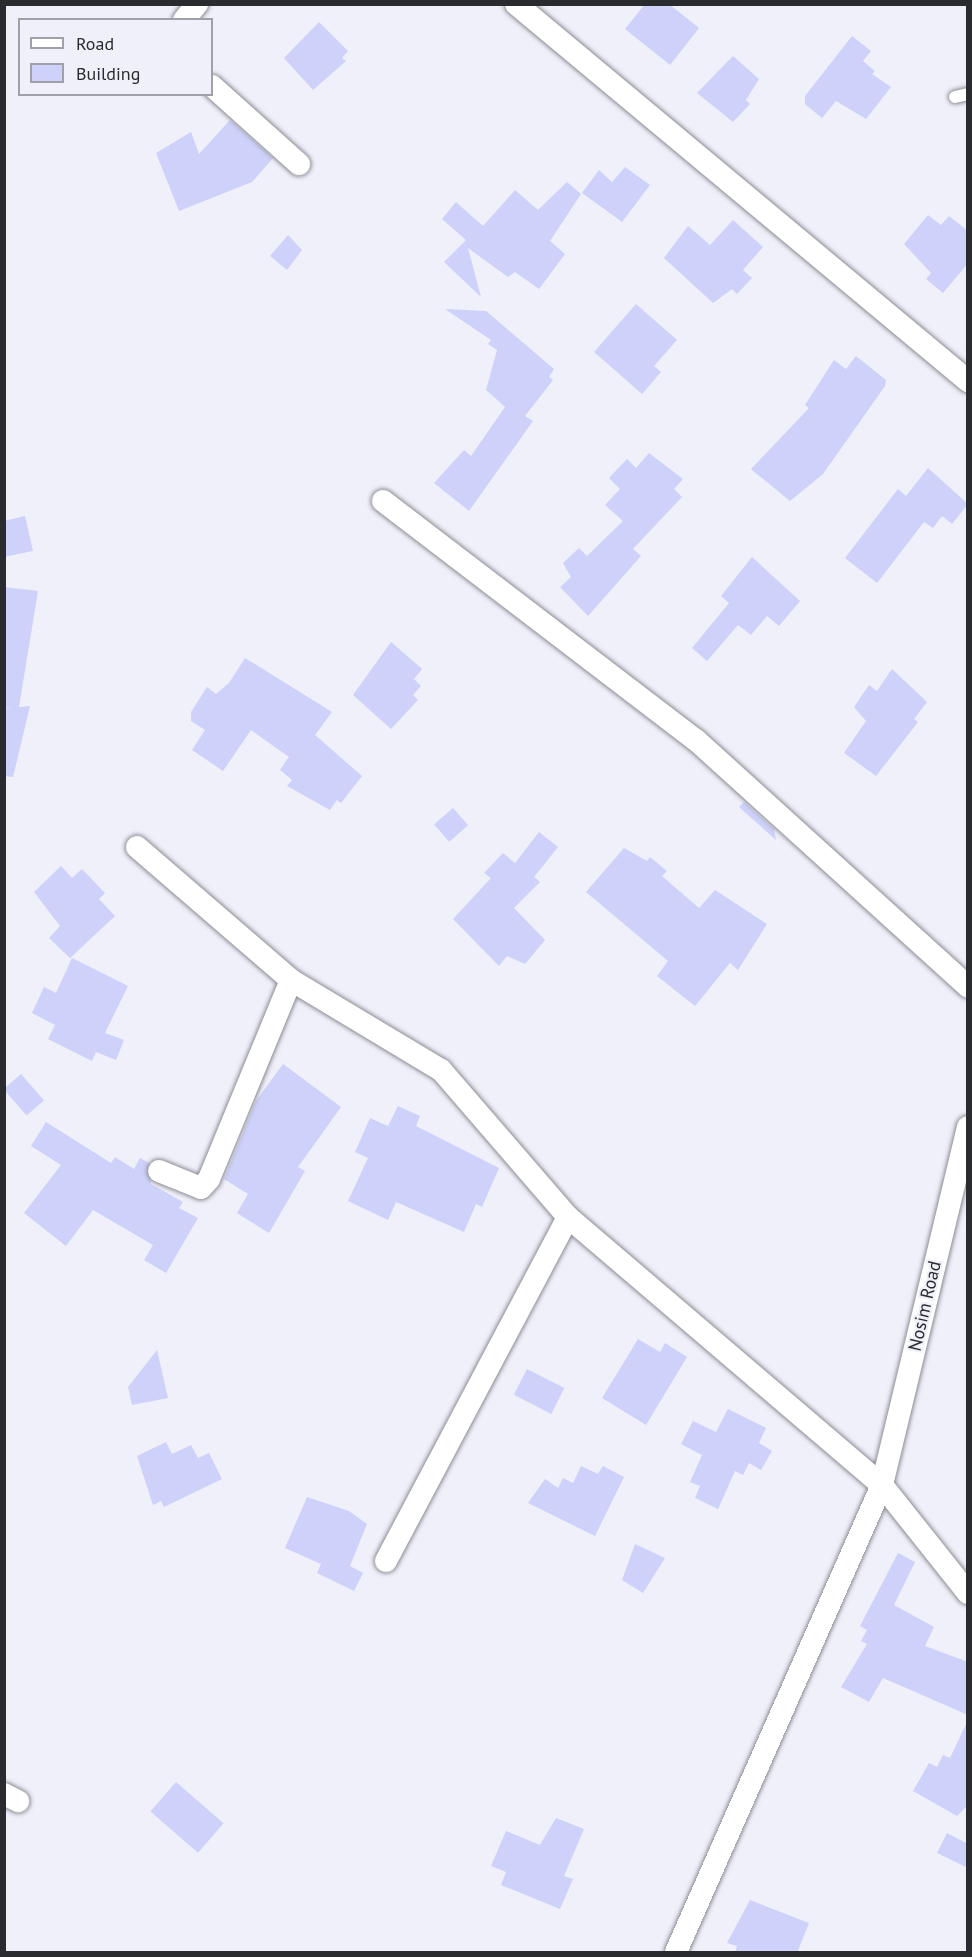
<!DOCTYPE html>
<html>
<head>
<meta charset="utf-8">
<style>
  body { margin:0 }
  #map { position:relative; width:972px; height:1957px; overflow:hidden; background:#eff0f9; font-family:"PT Sans",sans-serif }
  div>[style] { position:absolute }
  [style*='--x'] { left:calc(var(--x)*1px); top:calc(var(--y)*1px); width:calc(var(--w)*1px); rotate:calc(var(--a)*1deg) }
  .building>* { inset:0; background:#ced1f9; transform-origin:0 0 }
  .roads { filter:drop-shadow(0 0 2px #8c8c95) drop-shadow(0 0 2px #8c8c95) }
  .service>* { height:12px; margin:-6px; padding:0 6px; transform-origin:6px; border-radius:6px; background:#fff }
  .minor>* { height:22px; margin:-11px; padding:0 11px; transform-origin:11px; border-radius:11px; background:#fff }
  span { translate:-50% -50%; white-space:nowrap; text-align:center; line-height:1.15; -webkit-text-stroke:4.5px #eff0f9; paint-order:stroke }
  .street-label { font-size:18px; color:#2a2b2e }
  .frame { position:absolute; inset:0; border:6px solid #2a2b2e; pointer-events:none }
  .legend { position:absolute; left:18px; top:18px; width:195px; height:78px; box-sizing:border-box; background:#eff0f9; border:2px solid #a0a1a8; margin:0; padding:8px 10px; list-style:none; font-size:18px; color:#2a2b2e }
  .legend li { display:flex; align-items:center; gap:12px; height:30px }
  .legend b { width:30px; border:2px solid #a0a1a8 }
</style>
</head>
<body>
<div id="map">
  <div class="building">
    <div style="clip-path:polygon(645px 4px,669px 4px,699px 28px,670px 65px,625px 29px)"></div>
    <div style="clip-path:polygon(319px 22px,348px 51px,342px 58px,346px 61px,313px 90px,284px 58px)"></div>
    <div style="clip-path:polygon(852px 36px,871px 51px,863px 61px,875px 71px,872px 74px,891px 87px,866px 119px,836px 101px,822px 118px,805px 104px,805px 96px)"></div>
    <div style="clip-path:polygon(733px 56px,759px 79px,746px 100px,750px 104px,733px 122px,697px 93px)"></div>
    <div style="clip-path:polygon(230px 120px,273px 158px,252px 182px,179px 211px,156px 153px,191px 132px,199px 154px)"></div>
    <div style="clip-path:polygon(625px 167px,650px 185px,622px 222px,582px 193px,599px 170px,612px 182px)"></div>
    <div style="clip-path:polygon(567px 182px,581px 194px,550px 241px,565px 254px,539px 289px,515px 272px,508px 277px,468px 248px,481px 297px,444px 262px,466px 240px,442px 219px,456px 202px,483px 226px,515px 190px,538px 210px)"></div>
    <div style="clip-path:polygon(928px 215px,941px 225px,949px 216px,968px 231px,968px 263px,943px 293px,926px 279px,931px 273px,904px 244px)"></div>
    <div style="clip-path:polygon(733px 220px,763px 247px,743px 270px,752px 278px,737px 294px,732px 289px,713px 303px,664px 258px,688px 226px,710px 245px)"></div>
    <div style="clip-path:polygon(288px 235px,302px 250px,287px 270px,270px 256px)"></div>
    <div style="clip-path:polygon(636px 304px,677px 340px,654px 366px,661px 372px,642px 394px,594px 352px)"></div>
    <div style="clip-path:polygon(445px 309px,486px 311px,554px 369px,549px 377px,553px 380px,525px 416px,533px 421px,469px 511px,434px 483px,464px 450px,471px 456px,505px 407px,486px 390px,497px 350px,488px 344px,491px 340px)"></div>
    <div style="clip-path:polygon(856px 356px,886px 380px,885px 386px,823px 474px,790px 501px,751px 469px,809px 408px,805px 405px,834px 360px,846px 369px)"></div>
    <div style="clip-path:polygon(649px 453px,683px 479px,674px 489px,682px 497px,633px 549px,641px 556px,588px 616px,560px 587px,571px 577px,563px 563px,579px 548px,587px 556px,623px 521px,605px 505px,620px 489px,609px 478px,627px 459px,636px 468px)"></div>
    <div style="clip-path:polygon(928px 468px,968px 504px,952px 524px,942px 516px,933px 528px,924px 522px,877px 583px,845px 558px,898px 489px,906px 496px)"></div>
    <div style="clip-path:polygon(25px 516px,33px 551px,4px 557px,4px 521px)"></div>
    <div style="clip-path:polygon(752px 557px,800px 601px,779px 626px,767px 616px,751px 635px,738px 625px,707px 661px,692px 648px,729px 603px,721px 596px)"></div>
    <div style="clip-path:polygon(4px 587px,38px 591px,19px 707px,30px 706px,13px 777px,4px 776px,4px 708px,12px 708px,4px 707px)"></div>
    <div style="clip-path:polygon(391px 642px,422px 669px,414px 679px,421px 686px,413px 695px,418px 700px,391px 729px,353px 695px)"></div>
    <div style="clip-path:polygon(245px 658px,332px 712px,315px 735px,362px 776px,341px 803px,337px 800px,330px 810px,287px 786px,292px 780px,280px 770px,289px 757px,251px 730px,223px 771px,192px 750px,205px 730px,191px 721px,191px 712px,207px 687px,216px 694px,229px 683px)"></div>
    <div style="clip-path:polygon(892px 669px,927px 702px,914px 719px,918px 722px,876px 776px,844px 753px,866px 721px,854px 707px,869px 685px,877px 691px)"></div>
    <div style="clip-path:polygon(744px 802px,774px 829px,776px 840px,739px 807px)"></div>
    <div style="left:453px;top:808px;width:23px;height:25px;rotate:49deg"></div>
    <div style="clip-path:polygon(539px 832px,558px 847px,534px 877px,540px 882px,514px 908px,545px 940px,525px 964px,507px 956px,499px 966px,453px 919px,491px 878px,484px 873px,503px 853px,515px 863px)"></div>
    <div style="clip-path:polygon(624px 848px,647px 861px,650px 857px,667px 871px,662px 876px,699px 908px,715px 890px,767px 924px,738px 970px,730px 963px,695px 1006px,657px 976px,668px 961px,586px 892px)"></div>
    <div style="clip-path:polygon(61px 866px,72px 878px,82px 869px,105px 893px,99px 899px,115px 916px,70px 958px,49px 938px,60px 926px,34px 892px)"></div>
    <div style="clip-path:polygon(72px 958px,128px 986px,105px 1033px,124px 1040px,116px 1060px,96px 1052px,92px 1061px,48px 1039px,55px 1025px,32px 1013px,44px 987px,56px 993px)"></div>
    <div style="clip-path:polygon(283px 1064px,341px 1107px,298px 1167px,305px 1171px,269px 1233px,237px 1213px,248px 1194px,224px 1179px,256px 1101px)"></div>
    <div style="left:21px;top:1074px;width:35px;height:23px;rotate:49deg"></div>
    <div style="clip-path:polygon(398px 1106px,420px 1116px,416px 1126px,499px 1168px,482px 1207px,476px 1204px,464px 1232px,396px 1202px,388px 1220px,348px 1201px,368px 1158px,355px 1152px,370px 1118px,388px 1126px)"></div>
    <div style="clip-path:polygon(46px 1122px,111px 1163px,115px 1157px,134px 1169px,140px 1158px,149px 1163px,151px 1184px,183px 1202px,179px 1208px,198px 1218px,166px 1273px,144px 1260px,153px 1245px,93px 1210px,66px 1246px,24px 1213px,61px 1165px,31px 1146px)"></div>
    <div style="clip-path:polygon(638px 1339px,660px 1352px,665px 1343px,687px 1357px,646px 1425px,602px 1398px)"></div>
    <div style="clip-path:polygon(157px 1350px,168px 1398px,132px 1405px,128px 1387px)"></div>
    <div style="left:527px;top:1369px;width:42px;height:29px;rotate:27deg"></div>
    <div style="clip-path:polygon(728px 1409px,766px 1428px,759px 1443px,772px 1451px,761px 1470px,749px 1463px,743px 1475px,735px 1471px,718px 1509px,695px 1498px,700px 1486px,690px 1482px,702px 1455px,681px 1444px,693px 1421px,716px 1432px)"></div>
    <div style="clip-path:polygon(166px 1442px,172px 1454px,191px 1445px,198px 1458px,209px 1453px,222px 1479px,164px 1507px,161px 1501px,153px 1505px,137px 1456px)"></div>
    <div style="clip-path:polygon(581px 1466px,598px 1474px,603px 1466px,624px 1477px,595px 1536px,528px 1503px,545px 1479px,558px 1488px,563px 1478px,573px 1483px)"></div>
    <div style="clip-path:polygon(307px 1497px,349px 1511px,367px 1524px,350px 1566px,363px 1573px,354px 1591px,317px 1573px,321px 1564px,285px 1548px)"></div>
    <div style="clip-path:polygon(635px 1544px,665px 1558px,643px 1593px,622px 1580px)"></div>
    <div style="clip-path:polygon(898px 1553px,915px 1562px,894px 1605px,934px 1627px,925px 1646px,968px 1662px,968px 1715px,883px 1678px,869px 1702px,841px 1687px,867px 1644px,861px 1641px,867px 1630px,860px 1626px)"></div>
    <div style="clip-path:polygon(968px 1720px,968px 1805px,957px 1816px,913px 1791px,929px 1763px,937px 1767px,943px 1755px,950px 1758px)"></div>
    <div style="left:176px;top:1782px;width:63px;height:39px;rotate:41deg"></div>
    <div style="clip-path:polygon(556px 1818px,584px 1829px,564px 1876px,573px 1879px,560px 1909px,501px 1885px,506px 1872px,491px 1866px,506px 1831px,540px 1845px)"></div>
    <div style="clip-path:polygon(947px 1833px,968px 1844px,968px 1868px,937px 1853px)"></div>
    <div style="clip-path:polygon(750px 1900px,809px 1923px,797px 1953px,735px 1953px,737px 1946px,727px 1943px)"></div>
  </div>
  <div class="roads">
    <div class="service">
      <div style="--x:955;--y:97;--w:13;--a:-13"></div>
    </div>
    <div class="minor">
      <div style="--x:516;--y:4;--w:589;--a:39.83"></div>
      <div style="--x:184;--y:20;--w:21;--a:-51"></div>
      <div style="--x:212;--y:86;--w:117;--a:41.9"></div>
      <div style="--x:383;--y:501;--w:394;--a:37.4"></div>
      <div style="--x:696;--y:740;--w:367;--a:42.2"></div>
      <div style="--x:137;--y:847;--w:203;--a:40.8"></div>
      <div style="--x:291;--y:980;--w:175;--a:31"></div>
      <div style="--x:441;--y:1070;--w:194;--a:49.2"></div>
      <div style="--x:568;--y:1217;--w:413;--a:40.5"></div>
      <div style="--x:882;--y:1485;--w:138;--a:51.5"></div>
      <div style="--x:159;--y:1171;--w:45;--a:22"></div>
      <div style="--x:201;--y:1188;--w:12;--a:-48"></div>
      <div style="--x:209;--y:1179;--w:215;--a:-67.6"></div>
      <div style="--x:386;--y:1561;--w:389;--a:-62.1"></div>
      <div style="--x:4;--y:1794;--w:16;--a:27"></div>
      <div style="--x:676;--y:1952;--w:510;--a:-66.2"></div>
      <div style="--x:882;--y:1485;--w:368;--a:-76.5"></div>
    </div>
  </div>
  <div class="street-label">
    <span style="left:925px;top:1306px;rotate:-77deg">Nosim Road</span>
  </div>
  <div class="frame"></div>
  <ul class="legend">
  <li><b style="height:8px;background:#fff"></b>Road</li>
  <li><b style="height:16px;background:#ced1f9"></b>Building</li>
  </ul>
</div>
</body>
</html>
